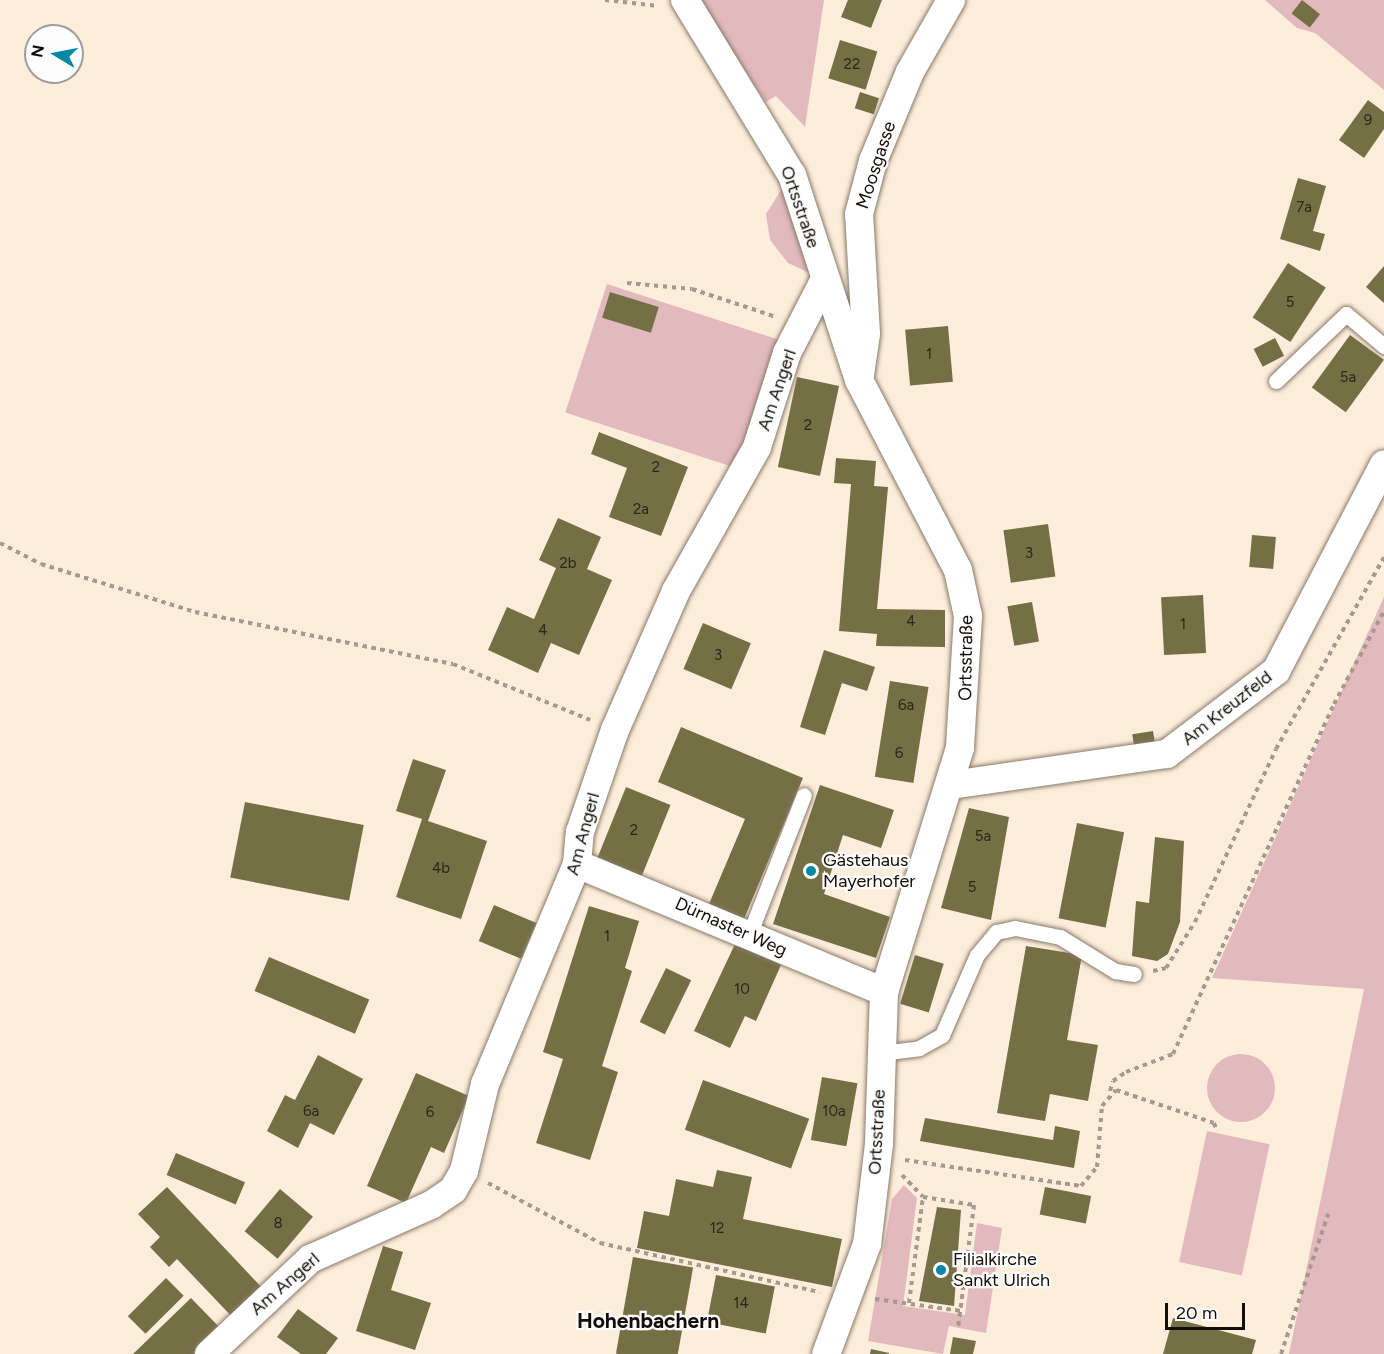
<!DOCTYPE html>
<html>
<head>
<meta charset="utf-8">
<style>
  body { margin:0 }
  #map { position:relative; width:1384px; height:1354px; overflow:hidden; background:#fdeddb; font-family:Figtree,sans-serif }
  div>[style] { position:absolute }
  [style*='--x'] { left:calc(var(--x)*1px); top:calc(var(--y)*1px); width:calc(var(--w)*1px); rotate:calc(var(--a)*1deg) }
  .green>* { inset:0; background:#e2b9bd; transform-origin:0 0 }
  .round { border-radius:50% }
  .building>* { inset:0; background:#756f45; transform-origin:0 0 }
  .path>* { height:4px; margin-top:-2px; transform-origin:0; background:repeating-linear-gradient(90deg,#a69a8d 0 4.5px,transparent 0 9px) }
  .roads { filter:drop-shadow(0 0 2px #887a6a) drop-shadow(0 0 2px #887a6a) }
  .service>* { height:15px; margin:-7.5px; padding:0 7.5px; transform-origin:7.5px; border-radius:7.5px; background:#fff }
  .minor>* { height:28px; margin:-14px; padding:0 14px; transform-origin:14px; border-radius:14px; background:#fff }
  .dots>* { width:16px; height:16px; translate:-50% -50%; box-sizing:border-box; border:3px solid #fdfdfd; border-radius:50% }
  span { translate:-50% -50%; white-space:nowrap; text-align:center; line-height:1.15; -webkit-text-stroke:4.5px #fdfdfd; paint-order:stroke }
  .number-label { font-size:15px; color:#2b2617 }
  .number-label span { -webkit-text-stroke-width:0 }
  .street-label { font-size:18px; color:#120d08 }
  .poi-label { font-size:18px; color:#120d08 }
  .left { translate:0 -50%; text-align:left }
  .quarter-label { font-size:21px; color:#120d08; font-weight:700 }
  .north { position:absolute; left:24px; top:24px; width:60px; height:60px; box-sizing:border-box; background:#fdfdfd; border:2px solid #9f9d9b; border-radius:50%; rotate:280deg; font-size:16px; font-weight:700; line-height:24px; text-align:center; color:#120d08 }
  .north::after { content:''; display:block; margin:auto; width:21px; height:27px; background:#0088a9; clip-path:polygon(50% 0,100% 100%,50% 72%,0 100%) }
  .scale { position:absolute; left:1165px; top:1303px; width:80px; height:27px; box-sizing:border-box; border:3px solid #120d08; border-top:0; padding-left:8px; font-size:18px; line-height:21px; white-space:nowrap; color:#120d08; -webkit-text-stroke:4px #fdfdfd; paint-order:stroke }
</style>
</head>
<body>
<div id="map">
  <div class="green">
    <div style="clip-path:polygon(696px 0,824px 0,805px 127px,776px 96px,766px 102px)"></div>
    <div style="clip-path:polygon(1265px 0,1384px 0,1384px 90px,1315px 33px,1297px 28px)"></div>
    <div style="clip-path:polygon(783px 187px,814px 275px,788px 263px,770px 240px,766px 214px)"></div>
    <div style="left:607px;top:284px;width:191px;height:135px;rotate:18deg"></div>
    <div style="clip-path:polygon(1384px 597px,1384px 1354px,1289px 1354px,1364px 989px,1212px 978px)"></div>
    <div class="round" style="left:1207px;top:1054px;width:68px;height:68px"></div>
    <div style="left:1207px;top:1131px;width:64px;height:134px;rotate:12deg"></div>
    <div style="clip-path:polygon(904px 1185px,917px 1198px,903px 1306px,965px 1315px,977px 1223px,1002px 1228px,986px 1333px,949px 1326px,943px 1354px,868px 1341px,892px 1199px)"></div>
  </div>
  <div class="building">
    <div style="clip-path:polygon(848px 0,882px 0,871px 28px,841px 17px)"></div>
    <div style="left:1302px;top:0;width:23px;height:17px;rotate:38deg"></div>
    <div style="left:840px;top:40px;width:39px;height:40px;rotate:17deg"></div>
    <div style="left:860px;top:92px;width:20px;height:17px;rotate:18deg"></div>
    <div style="clip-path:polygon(1368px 100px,1384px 112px,1384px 129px,1364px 158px,1339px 140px)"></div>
    <div style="clip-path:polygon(1298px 178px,1326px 186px,1313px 231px,1325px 234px,1320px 251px,1280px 239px)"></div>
    <div style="left:1288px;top:263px;width:45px;height:65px;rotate:33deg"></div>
    <div style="clip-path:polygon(1384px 266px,1384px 303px,1366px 287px)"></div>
    <div style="left:610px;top:292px;width:51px;height:27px;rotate:17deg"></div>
    <div style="left:948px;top:326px;width:56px;height:43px;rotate:85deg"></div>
    <div style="left:1350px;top:335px;width:42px;height:65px;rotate:36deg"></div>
    <div style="left:1275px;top:338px;width:20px;height:24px;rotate:63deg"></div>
    <div style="left:797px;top:377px;width:43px;height:92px;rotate:12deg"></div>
    <div style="clip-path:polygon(599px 432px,688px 467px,661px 536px,609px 517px,627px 468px,591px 454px)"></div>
    <div style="clip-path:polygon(836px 458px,876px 461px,874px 486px,888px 487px,877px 609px,945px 610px,945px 647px,876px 646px,877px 634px,839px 631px,851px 484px,834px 483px)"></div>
    <div style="clip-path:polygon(558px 518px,601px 537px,587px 569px,612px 580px,579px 655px,551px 643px,538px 673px,488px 650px,507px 607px,534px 619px,556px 568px,539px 560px)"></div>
    <div style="left:1048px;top:524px;width:53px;height:45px;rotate:82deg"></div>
    <div style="left:1252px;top:535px;width:24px;height:32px;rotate:5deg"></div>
    <div style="left:1203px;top:595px;width:58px;height:42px;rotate:87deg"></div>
    <div style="left:1032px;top:602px;width:40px;height:25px;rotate:80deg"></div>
    <div style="left:703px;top:623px;width:52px;height:50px;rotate:23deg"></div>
    <div style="clip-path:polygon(824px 650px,875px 667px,867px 691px,842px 683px,825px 735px,800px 727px)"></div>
    <div style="left:890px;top:681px;width:39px;height:97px;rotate:9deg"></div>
    <div style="clip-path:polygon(681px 727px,803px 778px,744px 919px,709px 904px,745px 819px,658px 782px)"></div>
    <div style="left:1153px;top:731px;width:12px;height:21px;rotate:81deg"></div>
    <div style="clip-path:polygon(413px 759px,446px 770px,428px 821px,487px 841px,461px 919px,396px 897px,422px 819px,396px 811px)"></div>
    <div style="clip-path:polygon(820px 785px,894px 810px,881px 848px,843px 835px,824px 894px,890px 917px,876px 958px,773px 924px)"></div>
    <div style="left:626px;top:787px;width:48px;height:77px;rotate:22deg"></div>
    <div style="left:245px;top:802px;width:121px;height:77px;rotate:11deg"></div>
    <div style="clip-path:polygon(969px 808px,1009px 817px,991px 920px,941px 908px)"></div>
    <div style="left:1077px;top:823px;width:48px;height:97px;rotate:11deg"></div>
    <div style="clip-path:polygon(1155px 837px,1184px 841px,1180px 922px,1168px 954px,1157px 961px,1132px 956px,1136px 901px,1149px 903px)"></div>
    <div style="left:494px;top:905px;width:46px;height:39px;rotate:23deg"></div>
    <div style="clip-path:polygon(589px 906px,639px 921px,625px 968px,632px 971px,602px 1066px,618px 1072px,590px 1160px,536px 1143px,563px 1059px,543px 1052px)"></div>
    <div style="clip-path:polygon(735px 944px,781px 965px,756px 1021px,745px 1016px,730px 1048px,694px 1031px)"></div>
    <div style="clip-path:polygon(1026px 946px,1082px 955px,1067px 1040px,1098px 1045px,1088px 1101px,1050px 1094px,1045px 1121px,997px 1113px)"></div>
    <div style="left:915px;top:955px;width:30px;height:51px;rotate:17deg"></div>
    <div style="left:269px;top:957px;width:109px;height:37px;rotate:23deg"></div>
    <div style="left:666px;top:968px;width:28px;height:60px;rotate:26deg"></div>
    <div style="clip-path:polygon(318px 1055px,363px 1079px,334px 1135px,310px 1123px,298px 1148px,267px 1131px,285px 1095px,295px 1100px)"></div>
    <div style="clip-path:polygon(416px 1073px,469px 1096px,444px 1153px,431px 1147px,406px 1203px,367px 1186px)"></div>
    <div style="left:822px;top:1077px;width:36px;height:64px;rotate:10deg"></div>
    <div style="left:703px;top:1080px;width:113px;height:53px;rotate:20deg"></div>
    <div style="clip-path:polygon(925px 1118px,1053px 1140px,1055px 1126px,1080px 1131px,1074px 1168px,920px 1141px)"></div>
    <div style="left:176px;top:1153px;width:75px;height:24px;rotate:23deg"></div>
    <div style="clip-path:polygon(717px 1170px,752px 1177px,743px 1219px,842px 1239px,832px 1287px,637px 1248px,644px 1211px,669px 1216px,676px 1179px,713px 1187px)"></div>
    <div style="clip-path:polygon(167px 1187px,266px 1292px,236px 1321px,177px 1259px,169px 1267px,150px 1247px,160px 1237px,138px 1214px)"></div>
    <div style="left:1045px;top:1187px;width:47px;height:28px;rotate:11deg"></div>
    <div style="left:280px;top:1189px;width:43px;height:55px;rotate:40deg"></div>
    <div style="clip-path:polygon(937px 1207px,961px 1210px,954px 1306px,919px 1301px)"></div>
    <div style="clip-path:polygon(383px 1246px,403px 1252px,391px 1290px,431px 1303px,415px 1350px,356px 1331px)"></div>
    <div style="left:633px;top:1257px;width:61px;height:98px;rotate:10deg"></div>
    <div style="left:716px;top:1275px;width:60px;height:48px;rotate:11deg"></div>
    <div style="left:166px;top:1278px;width:25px;height:54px;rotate:45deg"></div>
    <div style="clip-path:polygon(191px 1298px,224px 1332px,201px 1354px,133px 1354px)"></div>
    <div style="clip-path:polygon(298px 1309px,338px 1338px,326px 1354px,301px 1354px,277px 1337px)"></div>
    <div style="clip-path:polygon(1173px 1318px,1256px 1340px,1252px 1354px,1163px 1354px)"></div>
    <div style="clip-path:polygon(953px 1337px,976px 1341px,973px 1354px,950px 1354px)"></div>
    <div style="clip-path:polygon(871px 1349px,889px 1353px,889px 1354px,870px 1354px)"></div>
  </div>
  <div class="path">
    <div style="--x:605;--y:0;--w:54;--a:6.3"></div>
    <div style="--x:627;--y:283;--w:65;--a:5.3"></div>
    <div style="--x:692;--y:289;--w:89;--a:18.4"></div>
    <div style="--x:0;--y:543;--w:46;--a:27.1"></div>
    <div style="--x:41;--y:564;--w:161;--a:17.3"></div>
    <div style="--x:195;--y:612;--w:263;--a:11.4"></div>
    <div style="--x:453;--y:664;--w:148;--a:22.2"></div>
    <div style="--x:1153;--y:971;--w:13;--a:-13"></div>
    <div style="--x:1166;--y:968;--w:54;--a:-57.8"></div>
    <div style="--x:1195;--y:922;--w:191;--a:-64.9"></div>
    <div style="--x:1276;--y:749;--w:220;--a:-60.6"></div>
    <div style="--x:1110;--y:1091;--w:10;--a:-73"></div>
    <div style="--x:1113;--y:1081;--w:16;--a:-35"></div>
    <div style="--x:1126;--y:1072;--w:50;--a:-21"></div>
    <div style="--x:1173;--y:1054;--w:385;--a:-65.3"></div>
    <div style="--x:1334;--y:704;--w:106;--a:-61.7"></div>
    <div style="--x:905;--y:1160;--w:178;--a:8.4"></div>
    <div style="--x:1081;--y:1186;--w:25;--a:-50"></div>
    <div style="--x:1097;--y:1167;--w:61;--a:-85.3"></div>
    <div style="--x:1102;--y:1106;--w:21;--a:-49"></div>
    <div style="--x:1116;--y:1090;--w:103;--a:18.6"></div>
    <div style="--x:1214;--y:1123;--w:9;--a:69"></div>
    <div style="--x:902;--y:1175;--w:30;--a:46"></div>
    <div style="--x:923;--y:1197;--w:52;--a:8.9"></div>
    <div style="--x:974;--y:1205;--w:124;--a:97.4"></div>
    <div style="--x:488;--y:1183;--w:127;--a:28.2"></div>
    <div style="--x:600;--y:1243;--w:225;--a:12.6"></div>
    <div style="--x:875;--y:1299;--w:87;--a:7.9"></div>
    <div style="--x:909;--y:1303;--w:107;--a:-82.5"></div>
    <div style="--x:1281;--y:1354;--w:148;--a:-71.4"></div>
  </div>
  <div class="roads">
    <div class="service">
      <div style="--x:1276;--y:381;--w:97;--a:-43.7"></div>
      <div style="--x:1346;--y:314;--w:50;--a:40.1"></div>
      <div style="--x:749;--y:935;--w:150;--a:-68.6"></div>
      <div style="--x:881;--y:1053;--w:38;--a:-7"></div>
      <div style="--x:919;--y:1048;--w:26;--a:-29"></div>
      <div style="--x:942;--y:1035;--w:87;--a:-66.4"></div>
      <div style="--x:977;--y:955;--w:30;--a:-50"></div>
      <div style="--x:996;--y:932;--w:19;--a:-12"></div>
      <div style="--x:1015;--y:928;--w:46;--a:11.3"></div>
      <div style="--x:1060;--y:937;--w:65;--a:31.7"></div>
      <div style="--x:1115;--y:971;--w:19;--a:9"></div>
    </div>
    <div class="minor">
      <div style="--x:685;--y:0;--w:205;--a:58.6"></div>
      <div style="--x:792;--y:175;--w:216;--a:71.9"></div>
      <div style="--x:859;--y:380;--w:214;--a:62.5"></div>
      <div style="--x:958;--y:570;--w:47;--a:77.7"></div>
      <div style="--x:968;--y:616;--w:132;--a:93.5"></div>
      <div style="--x:960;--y:748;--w:256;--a:107.3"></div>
      <div style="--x:884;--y:992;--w:152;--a:91.9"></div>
      <div style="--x:879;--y:1144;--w:101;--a:96.8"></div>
      <div style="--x:867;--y:1244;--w:117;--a:110.4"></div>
      <div style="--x:860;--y:375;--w:41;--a:-81.7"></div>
      <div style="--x:866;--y:334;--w:120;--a:-93.3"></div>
      <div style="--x:859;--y:214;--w:55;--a:-75.2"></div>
      <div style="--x:873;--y:161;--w:96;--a:-67.4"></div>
      <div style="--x:910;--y:72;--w:83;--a:-60.3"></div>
      <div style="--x:951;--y:785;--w:218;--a:-8.2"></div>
      <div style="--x:1167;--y:754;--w:137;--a:-37.3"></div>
      <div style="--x:1276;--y:671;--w:233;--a:-62.4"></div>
      <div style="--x:577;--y:864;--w:333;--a:22.6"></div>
      <div style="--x:209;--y:1354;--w:139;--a:-43.2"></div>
      <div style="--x:310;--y:1259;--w:133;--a:-24.1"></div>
      <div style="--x:431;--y:1205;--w:27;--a:-34"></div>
      <div style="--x:453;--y:1190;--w:22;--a:-60"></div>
      <div style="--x:464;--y:1171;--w:89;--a:-76.4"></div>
      <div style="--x:485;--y:1084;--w:238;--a:-67.3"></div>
      <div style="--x:577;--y:864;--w:32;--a:-85"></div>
      <div style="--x:580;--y:832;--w:108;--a:-71.1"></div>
      <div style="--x:615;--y:730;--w:152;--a:-66.3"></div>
      <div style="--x:676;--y:591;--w:165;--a:-60.6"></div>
      <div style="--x:757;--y:447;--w:99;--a:-72.3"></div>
      <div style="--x:787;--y:353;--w:83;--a:-62.8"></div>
    </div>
  </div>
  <div class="dots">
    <div style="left:811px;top:871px;background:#0088a9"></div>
    <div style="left:941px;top:1270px;background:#0088a9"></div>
  </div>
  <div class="number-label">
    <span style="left:852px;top:65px">22</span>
    <span style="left:1368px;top:121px">9</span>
    <span style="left:1304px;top:208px">7a</span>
    <span style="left:1290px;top:303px">5</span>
    <span style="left:929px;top:355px">1</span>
    <span style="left:1348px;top:378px">5a</span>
    <span style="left:808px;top:426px">2</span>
    <span style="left:656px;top:468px">2</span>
    <span style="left:641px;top:510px">2a</span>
    <span style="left:1029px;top:554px">3</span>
    <span style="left:568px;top:564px">2b</span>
    <span style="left:911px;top:622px">4</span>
    <span style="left:1183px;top:625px">1</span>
    <span style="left:543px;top:631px">4</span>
    <span style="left:718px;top:656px">3</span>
    <span style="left:906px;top:706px">6a</span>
    <span style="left:899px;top:754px">6</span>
    <span style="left:634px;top:831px">2</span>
    <span style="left:983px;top:837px">5a</span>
    <span style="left:441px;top:869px">4b</span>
    <span style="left:972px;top:888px">5</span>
    <span style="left:607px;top:937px">1</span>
    <span style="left:742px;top:990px">10</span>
    <span style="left:311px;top:1112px">6a</span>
    <span style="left:834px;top:1112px">10a</span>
    <span style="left:430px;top:1113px">6</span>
    <span style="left:278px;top:1224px">8</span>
    <span style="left:717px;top:1229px">12</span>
    <span style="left:741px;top:1304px">14</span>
  </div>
  <div class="street-label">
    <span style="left:876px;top:165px;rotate:-72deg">Moosgasse</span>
    <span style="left:800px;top:207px;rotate:71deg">Ortsstraße</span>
    <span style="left:777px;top:390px;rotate:-71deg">Am Angerl</span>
    <span style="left:966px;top:658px;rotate:-89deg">Ortsstraße</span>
    <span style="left:1227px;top:708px;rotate:-38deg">Am Kreuzfeld</span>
    <span style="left:583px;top:834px;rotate:-75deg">Am Angerl</span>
    <span style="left:731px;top:927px;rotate:24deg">Dürnaster Weg</span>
    <span style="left:877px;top:1132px;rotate:-87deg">Ortsstraße</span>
    <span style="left:285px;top:1284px;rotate:-41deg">Am Angerl</span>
  </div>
  <div class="poi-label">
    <span class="left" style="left:823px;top:871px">Gästehaus<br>Mayerhofer</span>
    <span class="left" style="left:953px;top:1270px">Filialkirche<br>Sankt Ulrich</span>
  </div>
  <div class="quarter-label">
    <span style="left:648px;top:1321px">Hohenbachern</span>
  </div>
  <div class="north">N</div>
  <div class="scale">20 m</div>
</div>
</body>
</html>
